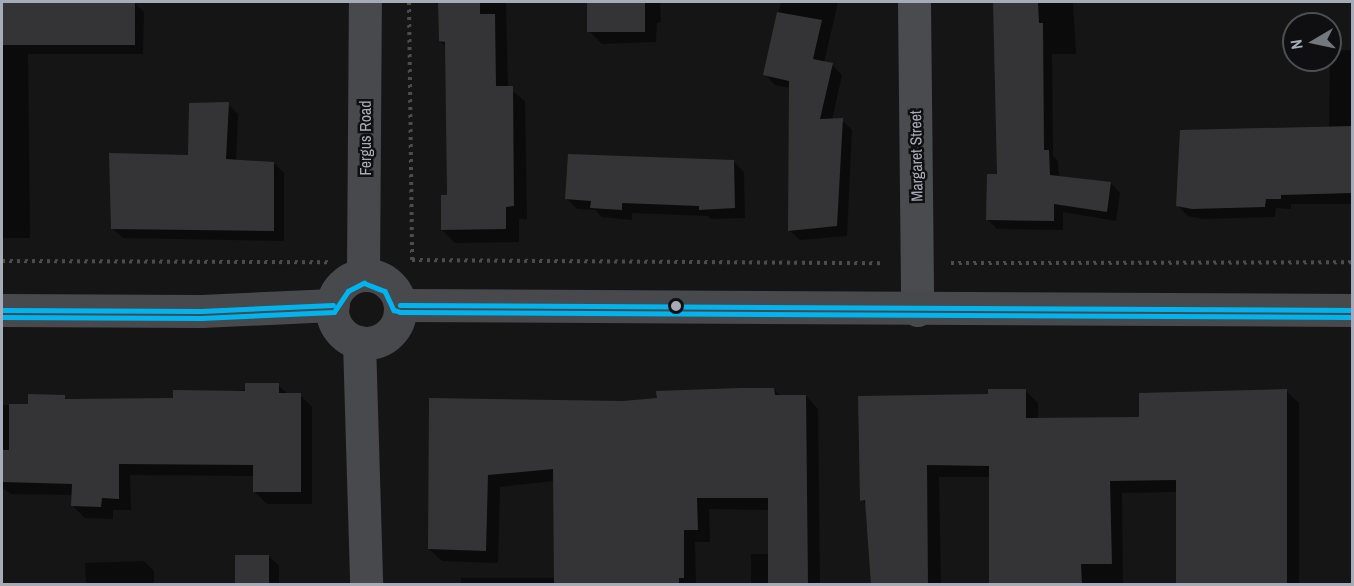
<!DOCTYPE html>
<html>
<head>
<meta charset="utf-8">
<style>
  body { margin:0 }
  #map { position:relative; width:1354px; height:586px; overflow:hidden; background:#151515; font-family:"Archivo Narrow",sans-serif }
  div>[style] { position:absolute }
  [style*='--x'] { left:calc(var(--x)*1px); top:calc(var(--y)*1px); width:calc(var(--w)*1px); rotate:calc(var(--a)*1deg) }
  .shadow>* { inset:0; background:#0007 }
  .building>* { inset:0; background:#343436; transform-origin:0 0 }
  .path>* { height:4px; margin-top:-2px; transform-origin:0; background:repeating-linear-gradient(90deg,#4b4c50 0 3px,transparent 0 7.5px) }
  .street>* { height:33px; margin:-16.5px; padding:0 16.5px; transform-origin:16.5px; border-radius:16.5px; background:#494b4e }
  .secondary>* { height:33px; margin:-16.5px; padding:0 16.5px; transform-origin:16.5px; border-radius:16.5px; background:#48494c }
  .secondary>.ring { margin:-16.5px; padding:0; box-sizing:content-box; background:none; border:33px solid #48494c; border-radius:50% }
  .bus-1>* { height:4.5px; margin:-2.25px; padding:0 2.25px; transform-origin:2.25px; border-radius:2.25px; background:#00b5ef }
  .bus-2>* { height:4.5px; margin:-2.25px; padding:0 2.25px; transform-origin:2.25px; border-radius:2.25px; background:#00b5ef }
  .dots>* { width:16px; height:16px; translate:-50% -50%; box-sizing:border-box; border:3px solid #0f0f11; border-radius:50% }
  span { translate:-50% -50%; white-space:nowrap; text-align:center; line-height:1.15; -webkit-text-stroke:5px #0f0f11; paint-order:stroke }
  .street-label { font-size:16px; color:#a5acb7 }
  .frame { position:absolute; inset:0; border:3px solid #a5acb7; pointer-events:none }
  .north { position:absolute; left:1282px; top:12px; width:60px; height:60px; box-sizing:border-box; background:#0f0f11; border:2px solid #4b4e53; border-radius:50%; rotate:261deg; font-size:16px; font-weight:700; line-height:24px; text-align:center; color:#a5acb7 }
  .north::after { content:''; display:block; margin:auto; width:21px; height:27px; background:#73777e; clip-path:polygon(50% 0,100% 100%,50% 72%,0 100%) }
</style>
</head>
<body>
<div id="map">
  <div class="shadow">
    <div style="clip-path:polygon(134px 2px,144px 12px,143px 54px,28px 54px,30px 238px,2px 238px,2px 3px)"></div>
    <div style="clip-path:polygon(449px 2px,506px 2px,508px 88px,525px 101px,527px 219px,519px 219px,519px 242px,455px 243px,442px 230px,448px 196px,447px 48px,440px 41px)"></div>
    <div style="clip-path:polygon(589px 2px,660px 2px,661px 22px,657px 23px,656px 42px,602px 44px,589px 31px)"></div>
    <div style="clip-path:polygon(781px 2px,838px 2px,824px 63px,832px 65px,842px 75px,832px 120px,842px 120px,852px 130px,847px 236px,800px 240px,789px 230px,790px 88px,775px 85px,765px 74px)"></div>
    <div style="clip-path:polygon(996px 2px,1073px 2px,1076px 54px,1052px 54px,1053px 156px,1058px 161px,1059px 177px,1111px 183px,1120px 193px,1116px 221px,1063px 212px,1063px 230px,997px 229px,988px 220px,998px 176px)"></div>
    <div style="clip-path:polygon(1352px 50px,1352px 204px,1291px 204px,1291px 209px,1276px 208px,1275px 217px,1203px 219px,1188px 216px,1177px 205px,1329px 128px,1330px 51px)"></div>
    <div style="clip-path:polygon(228px 104px,238px 114px,236px 161px,274px 163px,284px 173px,284px 241px,123px 238px,112px 228px,190px 156px)"></div>
    <div style="clip-path:polygon(734px 162px,744px 172px,745px 218px,711px 219px,708px 216px,632px 213px,632px 220px,602px 217px,595px 210px,577px 209px,567px 199px)"></div>
    <div style="clip-path:polygon(278px 385px,288px 394px,300px 395px,312px 407px,312px 504px,267px 504px,255px 492px,255px 476px,130px 475px,131px 510px,113px 510px,113px 519px,85px 518px,73px 506px,73px 495px,11px 494px,2px 488px,2px 405px,30px 406px,65px 397px,69px 401px,174px 400px)"></div>
    <div style="clip-path:polygon(773px 389px,781px 396px,806px 396px,818px 409px,820px 584px,751px 584px,751px 554px,770px 554px,769px 510px,709px 509px,710px 542px,695px 542px,696px 584px,461px 584px,461px 578px,555px 578px,554px 481px,500px 487px,498px 563px,442px 561px,429px 549px,430px 400px,623px 402px)"></div>
    <div style="clip-path:polygon(1026px 391px,1038px 403px,1038px 419px,1141px 419px,1286px 391px,1299px 403px,1299px 584px,1177px 584px,1177px 492px,1122px 493px,1123px 584px,991px 584px,990px 477px,939px 477px,941px 584px,873px 584px,867px 505px,862px 500px,990px 396px)"></div>
    <div style="clip-path:polygon(269px 556px,279px 566px,279px 584px,236px 584px)"></div>
    <div style="clip-path:polygon(144px 561px,154px 571px,154px 584px,86px 584px,85px 563px)"></div>
  </div>
  <div class="building">
    <div style="left:2px;top:2px;width:133px;height:43px"></div>
    <div style="clip-path:polygon(438px 2px,480px 2px,480px 14px,495px 14px,496px 86px,513px 86px,514px 206px,506px 207px,506px 229px,441px 230px,441px 195px,447px 195px,445px 42px,439px 41px)"></div>
    <div style="left:587px;top:2px;width:58px;height:30px"></div>
    <div style="clip-path:polygon(993px 2px,1038px 2px,1039px 23px,1043px 23px,1044px 150px,1049px 150px,1050px 175px,1111px 182px,1107px 212px,1054px 204px,1054px 221px,986px 220px,987px 174px,997px 174px)"></div>
    <div style="clip-path:polygon(777px 12px,822px 20px,813px 59px,833px 63px,820px 119px,843px 118px,837px 226px,788px 231px,789px 81px,763px 75px)"></div>
    <div style="clip-path:polygon(229px 102px,226px 159px,274px 162px,274px 231px,111px 229px,109px 153px,188px 155px,189px 103px)"></div>
    <div style="clip-path:polygon(1353px 126px,1353px 193px,1281px 195px,1281px 199px,1266px 199px,1265px 207px,1192px 209px,1176px 206px,1180px 130px)"></div>
    <div style="clip-path:polygon(568px 154px,734px 160px,735px 208px,699px 210px,699px 206px,622px 203px,622px 210px,590px 208px,591px 201px,565px 199px)"></div>
    <div style="clip-path:polygon(245px 383px,279px 383px,279px 393px,301px 393px,301px 492px,253px 492px,253px 465px,119px 464px,119px 499px,102px 498px,101px 507px,71px 506px,72px 484px,2px 482px,2px 450px,9px 450px,9px 404px,28px 404px,28px 394px,65px 395px,65px 399px,173px 398px,173px 390px,245px 391px)"></div>
    <div style="clip-path:polygon(740px 388px,774px 388px,775px 395px,806px 395px,808px 584px,768px 585px,768px 498px,697px 498px,698px 530px,684px 530px,684px 578px,679px 578px,679px 585px,554px 585px,553px 469px,488px 475px,486px 551px,428px 549px,429px 398px,623px 401px,657px 398px,656px 391px)"></div>
    <div style="clip-path:polygon(988px 389px,1026px 389px,1026px 418px,1139px 417px,1139px 393px,1287px 389px,1287px 585px,1176px 585px,1176px 480px,1110px 481px,1112px 564px,1081px 564px,1082px 585px,989px 585px,989px 466px,927px 465px,928px 585px,871px 585px,865px 500px,860px 501px,858px 396px,988px 394px)"></div>
    <div style="left:269px;top:555px;width:30px;height:34px;rotate:90deg"></div>
  </div>
  <div class="path">
    <div style="--x:409;--y:2;--w:258;--a:89.3"></div>
    <div style="--x:412;--y:260;--w:472;--a:0.4"></div>
    <div style="--x:2;--y:261;--w:326;--a:0.2"></div>
    <div style="--x:951;--y:263;--w:401;--a:-0.1"></div>
  </div>
  <div class="street">
    <div style="--x:914;--y:2;--w:308;--a:89.4"></div>
  </div>
  <div class="secondary">
    <div style="--x:363;--y:275;--w:273;--a:-89.6"></div>
    <div class="ring" style="left:332px;top:275px;width:35px;height:35px"></div>
    <div style="--x:400;--y:305;--w:952;--a:0.3"></div>
    <div style="--x:2;--y:310;--w:199;--a:0.3"></div>
    <div style="--x:201;--y:311;--w:132;--a:-2.6"></div>
    <div style="--x:359;--y:342;--w:242;--a:88.3"></div>
  </div>
  <div class="bus-1">
    <div style="--x:400;--y:305;--w:952;--a:0.3"></div>
    <div style="--x:2;--y:310;--w:199;--a:0.3"></div>
    <div style="--x:201;--y:311;--w:132;--a:-2.6"></div>
  </div>
  <div class="bus-2">
    <div style="--x:2;--y:317;--w:199;--a:0.3"></div>
    <div style="--x:201;--y:318;--w:133;--a:-2.6"></div>
    <div style="--x:334;--y:312;--w:25;--a:-56"></div>
    <div style="--x:348;--y:291;--w:18;--a:-27"></div>
    <div style="--x:364;--y:283;--w:22;--a:21"></div>
    <div style="--x:385;--y:291;--w:21;--a:65"></div>
    <div style="--x:394;--y:310;--w:6;--a:18"></div>
    <div style="--x:400;--y:312;--w:952;--a:0.3"></div>
  </div>
  <div class="dots">
    <div style="left:676px;top:306px;background:#a5acb7"></div>
  </div>
  <div class="street-label">
    <span style="left:365px;top:138px;rotate:-90deg">Fergus Road</span>
    <span style="left:916px;top:156px;rotate:-91deg">Margaret Street</span>
  </div>
  <div class="frame"></div>
  <div class="north">N</div>
</div>
</body>
</html>
